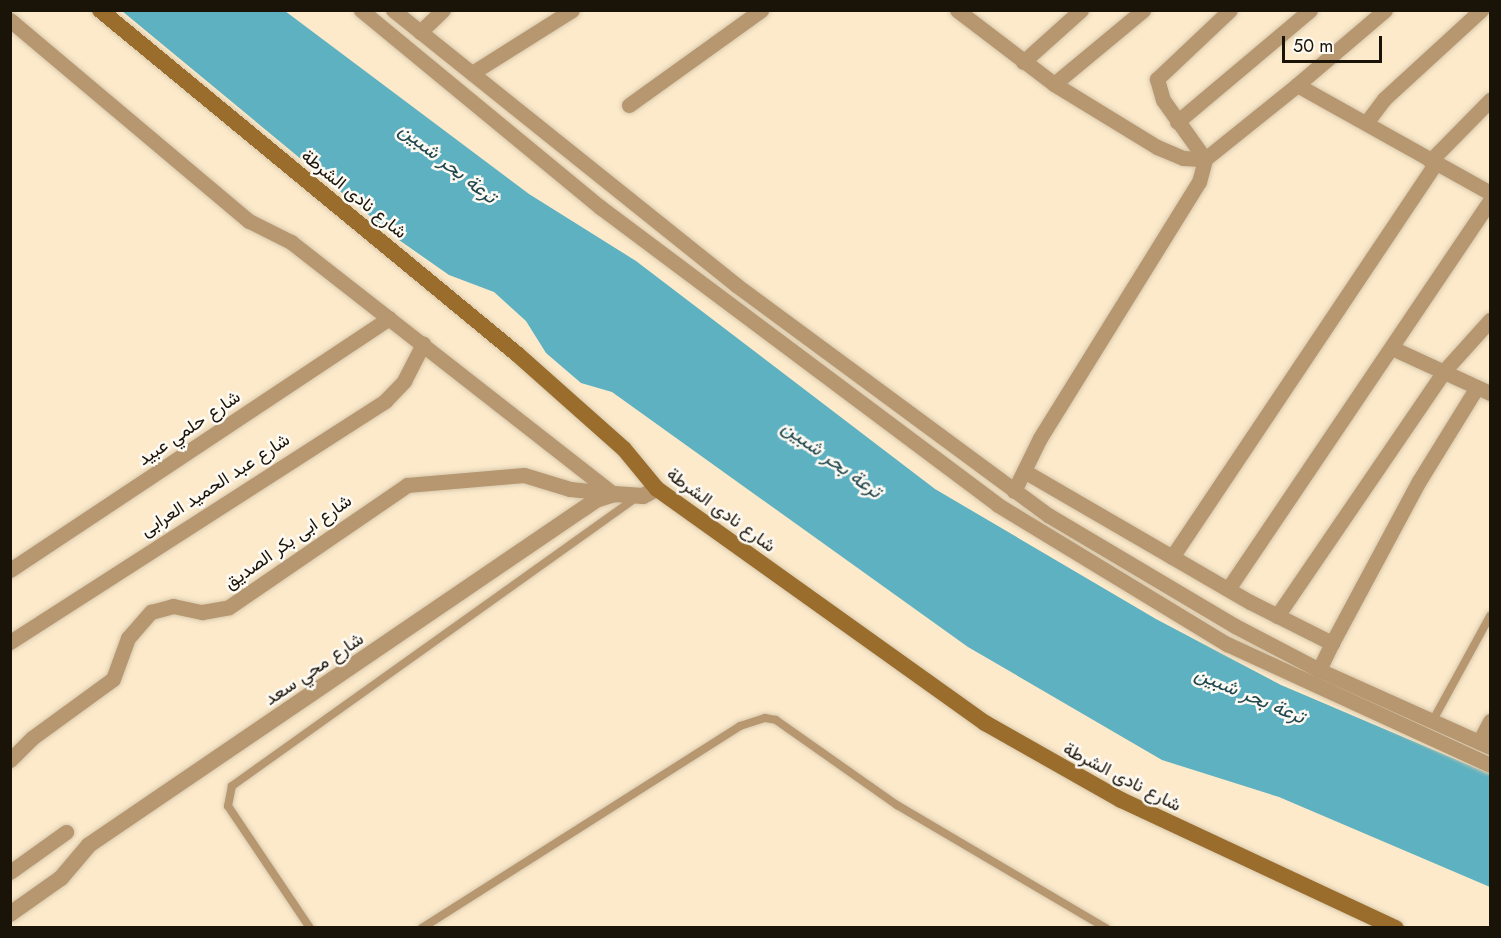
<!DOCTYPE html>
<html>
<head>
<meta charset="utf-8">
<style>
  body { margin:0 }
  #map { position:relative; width:1501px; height:938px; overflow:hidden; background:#fceacb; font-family:Jost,Vazirmatn,sans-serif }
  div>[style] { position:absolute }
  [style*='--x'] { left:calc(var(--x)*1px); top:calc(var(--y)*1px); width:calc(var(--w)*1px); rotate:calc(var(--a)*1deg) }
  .water>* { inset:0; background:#5db1c0 }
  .roads { filter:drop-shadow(0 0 2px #d8c8ac) drop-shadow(0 0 2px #d8c8ac) }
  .service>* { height:8px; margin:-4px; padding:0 4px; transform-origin:4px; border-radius:4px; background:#b69770 }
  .minor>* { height:15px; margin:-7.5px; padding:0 7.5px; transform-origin:7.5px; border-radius:7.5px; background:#b69770 }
  .tertiary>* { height:16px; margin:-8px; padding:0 8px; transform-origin:8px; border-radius:8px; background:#b69770 }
  .secondary>* { height:16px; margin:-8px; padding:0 8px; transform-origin:8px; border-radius:8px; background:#9a6d2d }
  span { translate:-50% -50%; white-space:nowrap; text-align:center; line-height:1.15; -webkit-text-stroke:5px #fdf9f3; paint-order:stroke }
  .street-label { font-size:18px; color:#1a1308 }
  .water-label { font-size:20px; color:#21484f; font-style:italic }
  .frame { position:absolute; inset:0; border:12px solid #1a1308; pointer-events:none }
  .scale { position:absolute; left:1282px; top:36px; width:100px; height:27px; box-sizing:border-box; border:3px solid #1a1308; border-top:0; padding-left:8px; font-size:18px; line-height:21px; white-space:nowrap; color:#1a1308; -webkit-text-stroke:4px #fdf9f3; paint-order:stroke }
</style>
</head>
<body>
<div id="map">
  <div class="water">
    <div style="clip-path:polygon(122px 11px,285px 11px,529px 194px,636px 261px,935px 489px,1156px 619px,1281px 685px,1490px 774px,1490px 887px,1279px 797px,1162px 760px,968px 647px,612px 392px,581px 383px,546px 353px,526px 321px,494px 292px,449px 275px,399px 240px)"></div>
  </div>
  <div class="roads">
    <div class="service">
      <div style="--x:1432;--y:722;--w:121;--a:-61.3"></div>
      <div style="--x:310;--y:928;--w:147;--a:-123.9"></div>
      <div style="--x:228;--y:806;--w:20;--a:-79"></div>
      <div style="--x:232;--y:786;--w:494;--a:-35.5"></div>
      <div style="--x:422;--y:928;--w:377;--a:-32.4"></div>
      <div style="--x:740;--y:726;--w:26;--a:-18"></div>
      <div style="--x:765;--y:718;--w:11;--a:10"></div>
      <div style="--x:776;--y:720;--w:148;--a:35.1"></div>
      <div style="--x:897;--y:805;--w:243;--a:30.5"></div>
    </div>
    <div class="minor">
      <div style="--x:361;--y:10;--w:310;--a:39.5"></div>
      <div style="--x:600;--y:207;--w:497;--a:36.8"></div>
      <div style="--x:998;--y:505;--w:268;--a:31.3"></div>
      <div style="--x:1227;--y:644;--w:289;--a:24.7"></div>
      <div style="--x:393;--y:10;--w:440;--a:38.7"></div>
      <div style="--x:736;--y:285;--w:388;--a:36.4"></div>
      <div style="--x:1048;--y:515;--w:217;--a:30.7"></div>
      <div style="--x:1235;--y:626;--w:95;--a:27.6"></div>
      <div style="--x:1319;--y:670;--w:188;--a:24.2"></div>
      <div style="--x:957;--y:10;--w:122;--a:37.3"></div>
      <div style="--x:1054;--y:84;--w:121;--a:31.5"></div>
      <div style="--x:1157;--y:147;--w:28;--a:23"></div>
      <div style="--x:1183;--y:158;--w:22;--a:3"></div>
      <div style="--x:1205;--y:159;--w:118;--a:-38.8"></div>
      <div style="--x:1385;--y:10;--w:116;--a:139.6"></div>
      <div style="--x:1297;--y:85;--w:221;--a:29.2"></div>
      <div style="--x:10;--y:20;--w:312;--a:40.1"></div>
      <div style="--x:249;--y:221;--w:47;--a:26.6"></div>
      <div style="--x:291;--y:242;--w:410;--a:38"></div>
      <div style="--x:420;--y:32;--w:32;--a:-44"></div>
      <div style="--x:1023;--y:62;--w:78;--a:-41.9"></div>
      <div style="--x:472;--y:73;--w:118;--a:-32.2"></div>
      <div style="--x:1054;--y:84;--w:116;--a:-39.7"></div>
      <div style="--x:629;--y:105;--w:163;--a:-35.7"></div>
      <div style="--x:1177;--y:122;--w:174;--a:-40.1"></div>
      <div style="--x:1366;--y:123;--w:30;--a:-53"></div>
      <div style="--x:1384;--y:99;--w:132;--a:-42.5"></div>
      <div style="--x:1430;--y:161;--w:86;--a:-45.5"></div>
      <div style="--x:1392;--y:348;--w:108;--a:24.7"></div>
      <div style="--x:1024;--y:471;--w:261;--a:30.1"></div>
      <div style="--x:1250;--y:602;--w:92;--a:26.6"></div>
      <div style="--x:1332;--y:643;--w:30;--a:116"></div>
      <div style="--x:1014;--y:491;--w:59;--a:-63.9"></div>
      <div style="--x:1040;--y:438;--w:301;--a:-58.2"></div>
      <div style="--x:1199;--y:182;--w:24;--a:-75"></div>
      <div style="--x:1205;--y:159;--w:72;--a:-125.4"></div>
      <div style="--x:1163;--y:100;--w:22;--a:-106"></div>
      <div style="--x:1157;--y:79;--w:100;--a:-43.4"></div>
      <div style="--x:1172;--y:557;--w:473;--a:-56.2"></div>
      <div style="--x:10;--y:570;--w:455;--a:-33.6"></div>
      <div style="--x:1228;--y:589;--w:469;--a:-56"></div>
      <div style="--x:1277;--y:616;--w:297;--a:-55.7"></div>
      <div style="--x:1444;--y:371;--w:69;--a:-48"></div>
      <div style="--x:10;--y:642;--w:446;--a:-32.7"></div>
      <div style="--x:385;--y:401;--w:28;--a:-46"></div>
      <div style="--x:404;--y:381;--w:42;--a:-62.8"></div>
      <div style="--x:1332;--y:643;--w:184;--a:-61.8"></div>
      <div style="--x:1419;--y:481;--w:110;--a:-58.3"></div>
      <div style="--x:1479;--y:742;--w:24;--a:-62"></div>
      <div style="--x:10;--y:760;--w:31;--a:-45"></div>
      <div style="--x:32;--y:738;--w:100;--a:-36.1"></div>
      <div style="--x:113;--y:679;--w:44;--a:-69.9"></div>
      <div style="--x:128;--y:638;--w:35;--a:-49"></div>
      <div style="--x:151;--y:612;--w:23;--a:-15"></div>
      <div style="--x:173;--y:606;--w:30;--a:12"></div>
      <div style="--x:202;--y:612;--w:27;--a:-10"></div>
      <div style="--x:229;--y:607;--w:216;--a:-34.4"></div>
      <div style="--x:407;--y:485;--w:117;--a:-4.9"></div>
      <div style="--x:524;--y:475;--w:48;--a:16.9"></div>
      <div style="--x:570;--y:489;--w:40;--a:5.7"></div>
      <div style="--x:10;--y:872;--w:69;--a:-35.5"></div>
    </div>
    <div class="tertiary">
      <div style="--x:10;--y:914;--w:62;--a:-35.2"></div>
      <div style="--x:61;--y:878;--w:43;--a:-49.7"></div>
      <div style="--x:89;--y:845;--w:613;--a:-34.23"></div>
      <div style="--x:596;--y:500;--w:19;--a:-18"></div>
      <div style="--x:614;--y:494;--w:29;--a:4"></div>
      <div style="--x:643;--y:496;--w:16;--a:-27"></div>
    </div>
    <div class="secondary">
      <div style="--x:100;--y:10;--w:541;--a:39.52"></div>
      <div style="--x:517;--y:354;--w:143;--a:41.6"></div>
      <div style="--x:624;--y:449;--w:52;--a:50.5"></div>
      <div style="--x:657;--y:489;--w:403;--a:35.5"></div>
      <div style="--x:985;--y:723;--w:156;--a:29.5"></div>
      <div style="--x:1121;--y:800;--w:303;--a:25"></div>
    </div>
  </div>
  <div class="street-label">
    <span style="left:354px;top:194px;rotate:39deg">شارع نادى الشرطة</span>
    <span style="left:189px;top:428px;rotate:-34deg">شارع حلمي عبيد</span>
    <span style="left:215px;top:485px;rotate:-33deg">شارع عبد الحميد العرابى</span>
    <span style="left:721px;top:510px;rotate:36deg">شارع نادى الشرطة</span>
    <span style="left:288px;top:542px;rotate:-35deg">شارع ابى بكر الصديق</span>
    <span style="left:314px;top:669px;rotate:-34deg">شارع محي سعد</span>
    <span style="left:1122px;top:777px;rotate:27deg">شارع نادى الشرطة</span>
  </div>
  <div class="water-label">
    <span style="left:448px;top:163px;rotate:38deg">ترعة بحر شبين</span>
    <span style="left:832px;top:459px;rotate:36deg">ترعة بحر شبين</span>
    <span style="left:1250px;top:695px;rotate:23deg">ترعة بحر شبين</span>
  </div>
  <div class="frame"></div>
  <div class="scale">50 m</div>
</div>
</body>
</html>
